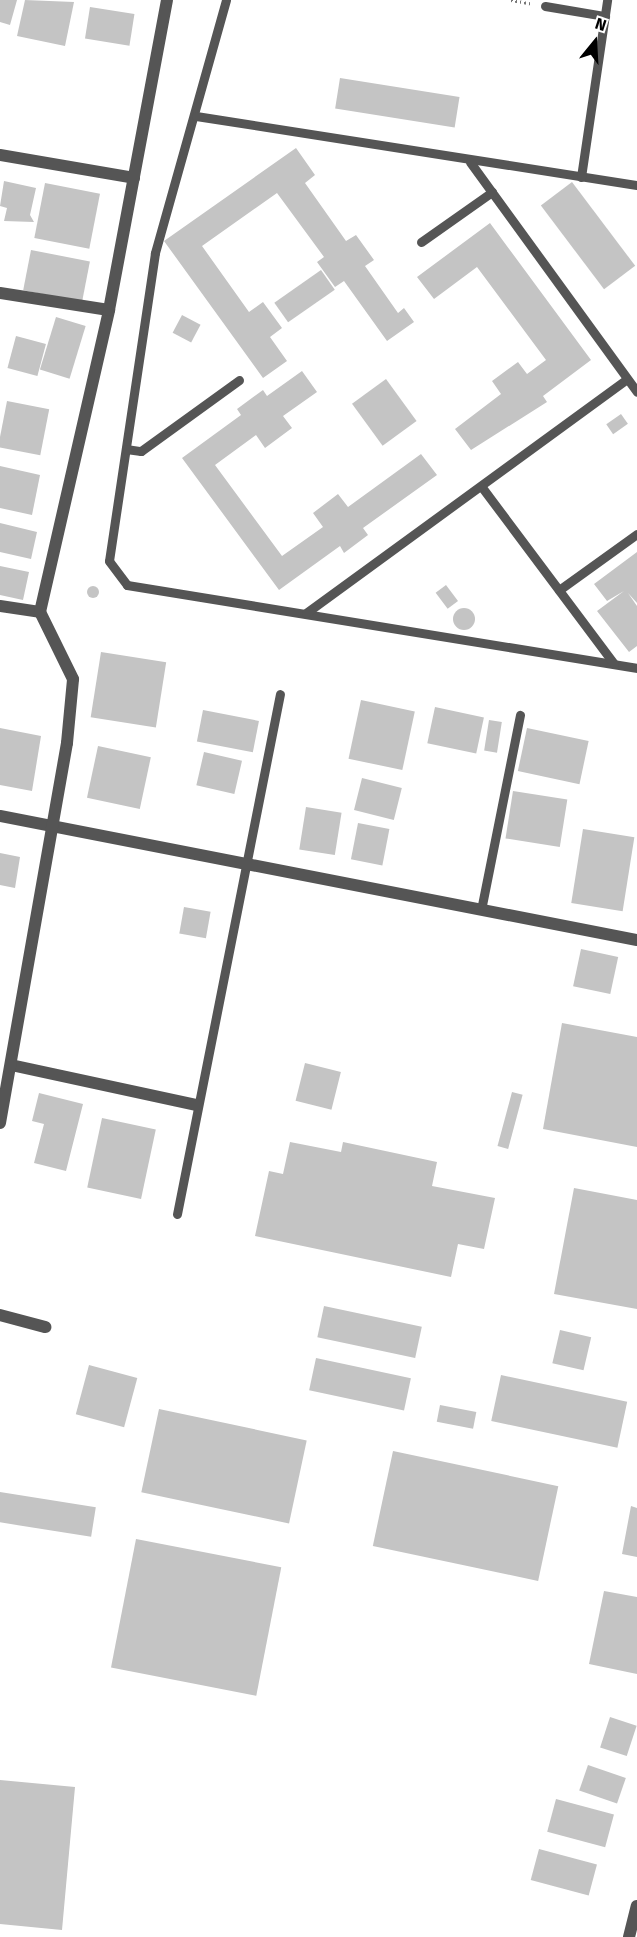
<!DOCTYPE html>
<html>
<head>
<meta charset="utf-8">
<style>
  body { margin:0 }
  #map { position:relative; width:637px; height:1937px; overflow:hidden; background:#fff; font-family:"Fira Sans",sans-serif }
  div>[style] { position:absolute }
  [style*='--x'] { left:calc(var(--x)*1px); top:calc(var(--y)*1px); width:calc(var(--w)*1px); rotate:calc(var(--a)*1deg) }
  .building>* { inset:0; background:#c4c4c4; transform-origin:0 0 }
  .round { border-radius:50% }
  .path>* { height:3px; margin-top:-1.5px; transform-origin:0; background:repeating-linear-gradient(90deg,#777 0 1.5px,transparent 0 4.5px) }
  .lane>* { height:9px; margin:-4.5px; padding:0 4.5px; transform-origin:4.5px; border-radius:4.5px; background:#555 }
  .street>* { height:12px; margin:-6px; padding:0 6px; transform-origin:6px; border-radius:6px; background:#555 }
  span { translate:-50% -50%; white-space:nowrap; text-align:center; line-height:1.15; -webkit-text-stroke:4.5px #fff; paint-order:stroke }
  .north { position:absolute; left:565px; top:12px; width:60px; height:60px; -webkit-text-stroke:4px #fff; paint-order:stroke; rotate:18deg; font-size:16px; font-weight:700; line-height:24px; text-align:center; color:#000 }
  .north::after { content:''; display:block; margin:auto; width:21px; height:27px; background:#000; clip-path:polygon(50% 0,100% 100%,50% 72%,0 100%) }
</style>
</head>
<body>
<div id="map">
  <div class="building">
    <div style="clip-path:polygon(0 0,17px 0,10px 25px,0 22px)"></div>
    <div style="clip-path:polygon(25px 0,74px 2px,65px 46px,17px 36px)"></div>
    <div style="left:90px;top:7px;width:45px;height:32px;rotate:9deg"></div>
    <div style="left:340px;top:78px;width:121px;height:31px;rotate:9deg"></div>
    <div style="clip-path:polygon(296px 148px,315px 175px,305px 183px,346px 241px,356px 235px,374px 260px,365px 266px,398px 313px,404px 308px,414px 322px,387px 341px,344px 281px,335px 287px,317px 262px,324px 257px,277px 193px,202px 246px,249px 312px,263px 302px,282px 328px,270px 337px,287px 361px,263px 378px,164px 241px)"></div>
    <div style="clip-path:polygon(4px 181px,36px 188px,30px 215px,34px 222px,4px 221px,7px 208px,0 206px)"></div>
    <div style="left:572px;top:182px;width:105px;height:39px;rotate:53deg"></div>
    <div style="left:45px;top:183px;width:56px;height:56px;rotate:11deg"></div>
    <div style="clip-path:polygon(490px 223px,591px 360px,543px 396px,547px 402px,471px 450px,455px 429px,501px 394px,492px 381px,518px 362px,527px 374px,546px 360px,477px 267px,434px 299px,417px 277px)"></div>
    <div style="left:31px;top:250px;width:60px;height:41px;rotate:11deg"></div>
    <div style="left:321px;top:270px;width:24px;height:57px;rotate:55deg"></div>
    <div style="left:182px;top:315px;width:21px;height:20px;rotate:28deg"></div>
    <div style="left:56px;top:317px;width:31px;height:55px;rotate:17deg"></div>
    <div style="left:16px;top:336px;width:31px;height:33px;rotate:15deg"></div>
    <div style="clip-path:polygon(302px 371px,317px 392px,283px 416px,292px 428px,265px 448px,256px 435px,215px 465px,282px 556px,323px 527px,313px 513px,338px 494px,348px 507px,421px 454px,437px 475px,363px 528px,368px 535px,344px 553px,340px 546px,279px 590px,182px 458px,241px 415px,237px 409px,263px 390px,267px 396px)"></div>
    <div style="left:386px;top:379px;width:52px;height:42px;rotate:54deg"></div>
    <div style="left:7px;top:401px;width:43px;height:47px;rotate:11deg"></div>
    <div style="left:621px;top:414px;width:12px;height:18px;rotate:55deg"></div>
    <div style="clip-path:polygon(0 466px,40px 475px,32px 515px,0 508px)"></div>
    <div style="clip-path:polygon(0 523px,37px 532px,31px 559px,0 552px)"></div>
    <div style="clip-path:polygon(637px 552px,637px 603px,628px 593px,637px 606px,637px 646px,629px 652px,597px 611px,624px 591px,607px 601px,594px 584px)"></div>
    <div style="clip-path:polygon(0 566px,29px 572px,23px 600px,0 595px)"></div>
    <div style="left:446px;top:585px;width:20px;height:13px;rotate:53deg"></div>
    <div class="round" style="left:87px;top:586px;width:12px;height:12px"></div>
    <div class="round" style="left:453px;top:608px;width:22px;height:22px"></div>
    <div style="left:101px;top:652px;width:66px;height:66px;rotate:9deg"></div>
    <div style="left:361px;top:700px;width:55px;height:60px;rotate:12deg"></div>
    <div style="left:435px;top:707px;width:50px;height:37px;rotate:12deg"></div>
    <div style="left:203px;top:710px;width:57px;height:32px;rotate:11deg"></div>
    <div style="left:489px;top:720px;width:13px;height:31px;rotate:9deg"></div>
    <div style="clip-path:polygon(0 728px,41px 736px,32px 791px,0 785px)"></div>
    <div style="left:527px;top:728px;width:63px;height:44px;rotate:12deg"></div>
    <div style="left:98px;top:746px;width:54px;height:53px;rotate:12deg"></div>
    <div style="left:204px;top:752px;width:39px;height:34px;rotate:13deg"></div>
    <div style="left:362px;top:778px;width:41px;height:33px;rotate:14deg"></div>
    <div style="left:513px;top:791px;width:55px;height:48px;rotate:9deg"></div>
    <div style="left:306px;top:807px;width:36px;height:43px;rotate:9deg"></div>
    <div style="left:358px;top:823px;width:32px;height:37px;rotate:11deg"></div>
    <div style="left:583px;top:829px;width:52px;height:75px;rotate:9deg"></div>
    <div style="clip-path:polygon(0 853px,20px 857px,15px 888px,0 885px)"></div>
    <div style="left:184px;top:907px;width:27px;height:27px;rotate:10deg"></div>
    <div style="left:581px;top:949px;width:38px;height:38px;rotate:12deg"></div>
    <div style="clip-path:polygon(562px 1023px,637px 1037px,637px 1147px,543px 1129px)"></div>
    <div style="left:305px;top:1063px;width:37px;height:39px;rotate:14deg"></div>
    <div style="left:512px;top:1092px;width:11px;height:56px;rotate:15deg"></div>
    <div style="clip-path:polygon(39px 1093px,83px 1104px,66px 1171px,34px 1163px,44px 1124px,32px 1121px)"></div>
    <div style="left:102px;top:1118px;width:55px;height:71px;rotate:12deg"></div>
    <div style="clip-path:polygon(290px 1142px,341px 1152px,343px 1142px,437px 1162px,432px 1186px,495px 1198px,484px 1249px,458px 1244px,451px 1277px,255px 1236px,269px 1171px,283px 1174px)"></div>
    <div style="clip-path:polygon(574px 1188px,637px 1200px,637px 1309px,554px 1294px)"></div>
    <div style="left:324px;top:1306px;width:100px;height:32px;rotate:12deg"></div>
    <div style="left:560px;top:1330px;width:32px;height:34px;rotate:13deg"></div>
    <div style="left:316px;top:1358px;width:97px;height:33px;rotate:12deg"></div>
    <div style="left:89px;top:1365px;width:50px;height:51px;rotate:15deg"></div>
    <div style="left:501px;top:1375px;width:129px;height:47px;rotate:12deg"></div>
    <div style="left:440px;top:1405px;width:37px;height:17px;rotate:11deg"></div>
    <div style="left:159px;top:1409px;width:151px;height:85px;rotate:12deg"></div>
    <div style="left:393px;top:1451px;width:169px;height:97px;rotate:12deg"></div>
    <div style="left:0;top:1492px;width:97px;height:30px;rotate:9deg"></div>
    <div style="clip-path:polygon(631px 1506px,637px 1508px,637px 1557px,622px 1554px)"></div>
    <div style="left:136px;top:1539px;width:148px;height:131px;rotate:11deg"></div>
    <div style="clip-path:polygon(604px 1591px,637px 1597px,637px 1674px,589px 1664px)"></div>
    <div style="left:610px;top:1717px;width:28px;height:32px;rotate:18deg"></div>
    <div style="left:588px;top:1765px;width:40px;height:27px;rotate:19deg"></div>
    <div style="clip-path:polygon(0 1780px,75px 1787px,62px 1930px,0 1924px)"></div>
    <div style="left:556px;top:1799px;width:60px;height:34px;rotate:15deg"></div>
    <div style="left:539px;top:1849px;width:60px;height:32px;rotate:15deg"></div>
  </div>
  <div class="path">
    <div style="--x:511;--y:0;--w:22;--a:10"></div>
  </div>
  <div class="lane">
    <div style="--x:226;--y:0;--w:263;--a:105.7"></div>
    <div style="--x:155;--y:253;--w:311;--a:98.5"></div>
    <div style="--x:109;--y:561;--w:30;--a:53"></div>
    <div style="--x:127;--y:585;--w:517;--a:9.24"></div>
    <div style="--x:545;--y:6;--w:61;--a:9.5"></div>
    <div style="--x:196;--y:116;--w:446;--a:8.9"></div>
    <div style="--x:470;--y:162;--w:284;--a:54"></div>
    <div style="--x:581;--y:177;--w:179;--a:-81.6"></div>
    <div style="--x:421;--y:242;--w:87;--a:-35.2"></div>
    <div style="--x:126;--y:449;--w:15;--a:8"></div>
    <div style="--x:141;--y:451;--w:121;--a:-35.9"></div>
    <div style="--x:481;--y:486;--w:222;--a:53.2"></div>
    <div style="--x:559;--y:590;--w:96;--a:-35.7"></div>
    <div style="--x:306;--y:613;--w:397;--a:-36.1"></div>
    <div style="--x:481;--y:910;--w:199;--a:-78.7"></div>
    <div style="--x:177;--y:1214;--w:530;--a:-78.8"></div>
  </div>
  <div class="street">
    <div style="--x:0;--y:155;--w:136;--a:9.7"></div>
    <div style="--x:0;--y:293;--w:110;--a:8.9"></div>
    <div style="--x:0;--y:606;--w:40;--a:8.5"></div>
    <div style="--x:0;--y:816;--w:649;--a:11.02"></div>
    <div style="--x:11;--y:1065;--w:189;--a:12.2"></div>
    <div style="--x:0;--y:1123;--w:386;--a:-80"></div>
    <div style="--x:67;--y:743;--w:64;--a:-84.6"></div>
    <div style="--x:73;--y:679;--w:75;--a:-116.2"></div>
    <div style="--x:40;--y:612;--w:310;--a:-77.1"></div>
    <div style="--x:109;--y:310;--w:315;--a:-79.4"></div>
    <div style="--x:0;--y:1315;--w:47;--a:14.9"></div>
    <div style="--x:629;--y:1937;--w:32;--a:-76"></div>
  </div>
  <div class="north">N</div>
</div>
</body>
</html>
